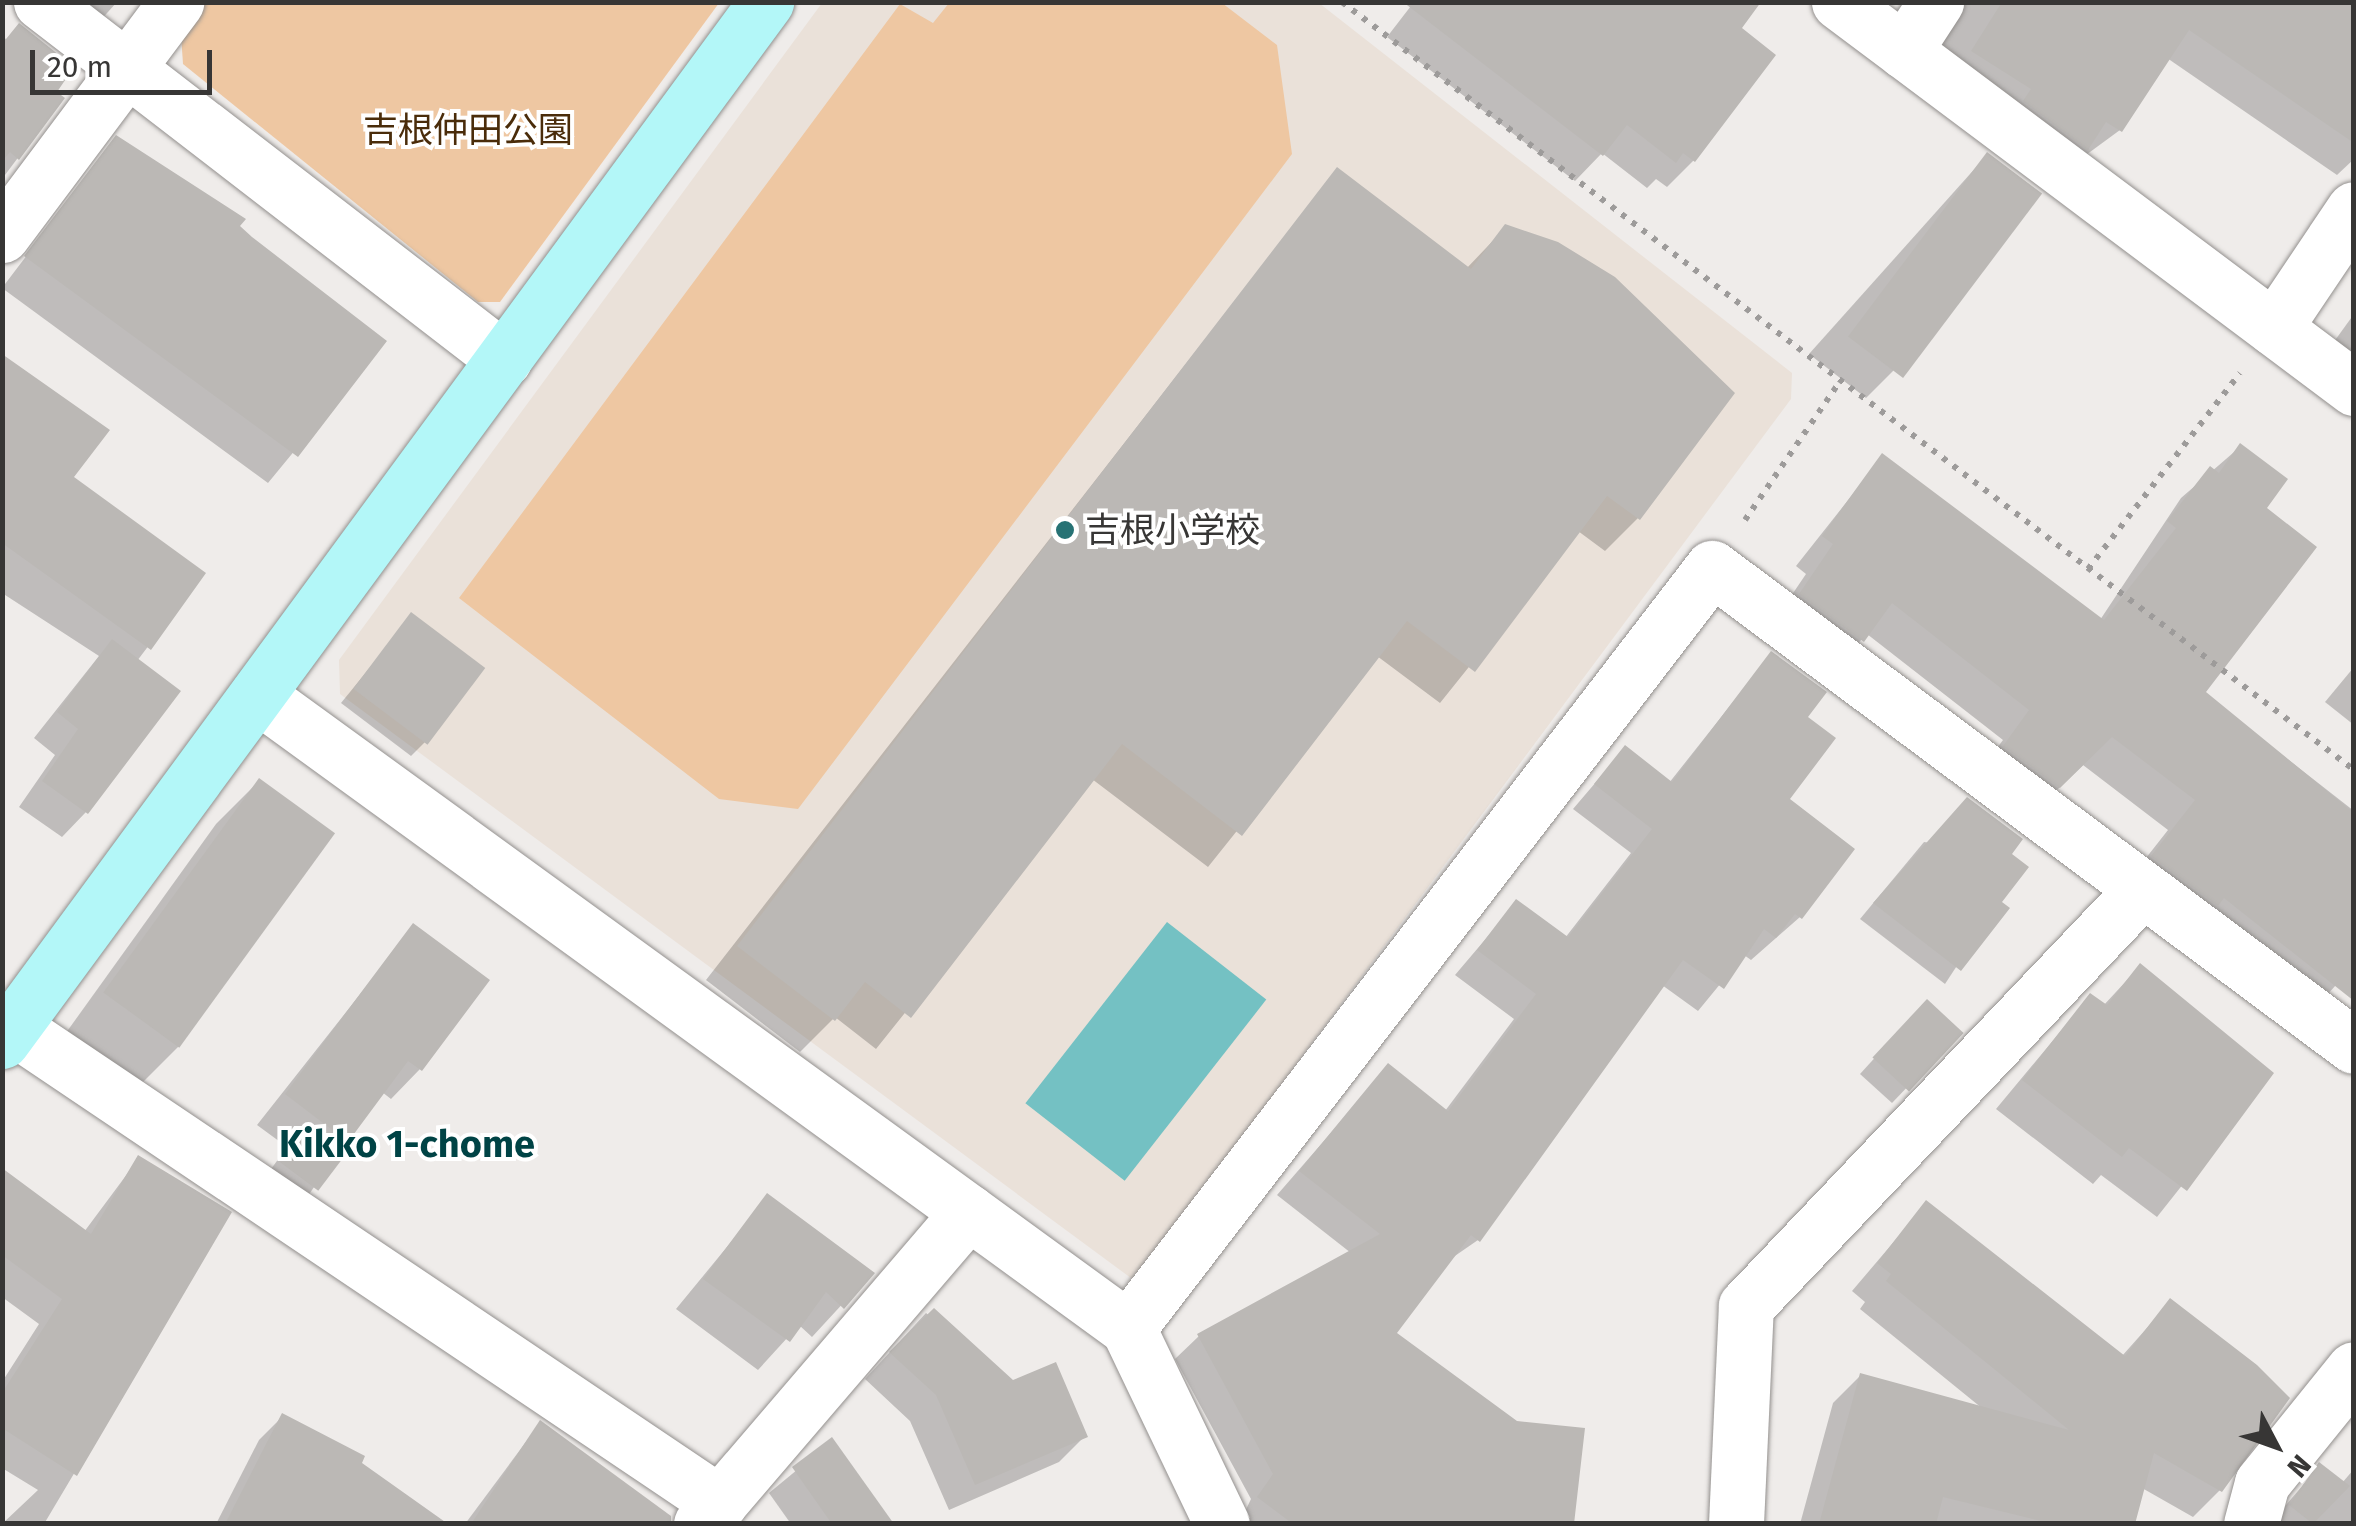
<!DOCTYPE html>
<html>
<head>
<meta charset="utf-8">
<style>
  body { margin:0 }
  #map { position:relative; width:2356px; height:1526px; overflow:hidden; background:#efecea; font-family:"Fira Sans","Noto Sans JP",sans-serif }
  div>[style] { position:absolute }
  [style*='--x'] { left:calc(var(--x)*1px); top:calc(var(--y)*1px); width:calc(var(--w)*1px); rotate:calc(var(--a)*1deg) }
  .built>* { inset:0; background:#eae1d9 }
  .green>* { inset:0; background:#eec7a2 }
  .water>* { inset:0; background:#74c1c3; transform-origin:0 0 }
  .shadow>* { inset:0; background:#0003 }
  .building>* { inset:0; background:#bbb8b5; transform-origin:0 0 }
  .path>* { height:6px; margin-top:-3px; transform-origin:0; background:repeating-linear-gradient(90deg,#9d9b9a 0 5px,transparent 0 13px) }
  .roads { filter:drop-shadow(0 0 2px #93908e) drop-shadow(0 0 2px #93908e) }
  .street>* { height:55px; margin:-27.5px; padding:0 27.5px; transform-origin:27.5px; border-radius:27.5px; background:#fff }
  .secondary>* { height:55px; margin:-27.5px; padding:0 27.5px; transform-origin:27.5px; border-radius:27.5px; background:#b3f7f8 }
  .dots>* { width:28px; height:28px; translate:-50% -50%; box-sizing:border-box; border:5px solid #fff; border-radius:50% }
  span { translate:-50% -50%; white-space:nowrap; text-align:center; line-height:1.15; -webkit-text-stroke:8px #fff; paint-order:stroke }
  .park-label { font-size:35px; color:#4a2c0a }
  .poi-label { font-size:35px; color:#373635 }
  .left { translate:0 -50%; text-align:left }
  .neighbourhood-label { font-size:38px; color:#004345; font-weight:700 }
  .frame { position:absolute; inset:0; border:5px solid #373635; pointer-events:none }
  .north { position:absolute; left:2226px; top:1396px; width:100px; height:100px; -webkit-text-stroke:8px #fff; paint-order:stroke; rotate:131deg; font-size:28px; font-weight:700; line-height:40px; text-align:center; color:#373635 }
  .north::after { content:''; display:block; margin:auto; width:35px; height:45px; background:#373635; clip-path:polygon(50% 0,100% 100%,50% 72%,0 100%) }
  .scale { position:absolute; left:30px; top:50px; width:182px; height:45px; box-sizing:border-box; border:5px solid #373635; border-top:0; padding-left:12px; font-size:30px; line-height:35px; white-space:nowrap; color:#373635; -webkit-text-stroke:8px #fff; paint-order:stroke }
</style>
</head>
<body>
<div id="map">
  <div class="built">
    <div style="clip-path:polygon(822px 3px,1319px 3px,1792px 373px,1791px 399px,1135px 1281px,340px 694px,339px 660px)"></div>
  </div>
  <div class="green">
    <div style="clip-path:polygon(205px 3px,719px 3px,500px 302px,478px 302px,183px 64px,181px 34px)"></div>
    <div style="clip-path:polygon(949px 3px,1222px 3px,1277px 45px,1292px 154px,798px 809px,719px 799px,459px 598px,900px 4px,933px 23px)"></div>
  </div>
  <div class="water">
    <div style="left:1167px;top:922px;width:126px;height:230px;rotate:38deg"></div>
  </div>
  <div class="shadow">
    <div style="clip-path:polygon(38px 2px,117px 2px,79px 44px)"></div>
    <div style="clip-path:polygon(1414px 2px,1738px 29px,1694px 160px,1667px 187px,1656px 179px,1647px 188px,1602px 153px,1575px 181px,1387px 37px)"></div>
    <div style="clip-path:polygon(1928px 2px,2354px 2px,2354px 159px,2337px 175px,2167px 58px,2120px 130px,2060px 174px,1932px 54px)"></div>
    <div style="clip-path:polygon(2px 35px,62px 99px,2px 179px)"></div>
    <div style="clip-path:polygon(116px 138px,243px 220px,237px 227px,384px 342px,268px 483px,2px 288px)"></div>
    <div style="clip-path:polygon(1987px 155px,1893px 371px,1866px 398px,1809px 354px)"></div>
    <div style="clip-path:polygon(1337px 170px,1466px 269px,1506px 227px,1638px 518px,1605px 551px,1578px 531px,1440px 703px,1377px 656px,1208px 867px,1092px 779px,876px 1049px,835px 1017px,800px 1052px,706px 980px)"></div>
    <div style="clip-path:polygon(2354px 314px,2354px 386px,2328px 350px)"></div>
    <div style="clip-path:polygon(2px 357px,71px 477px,203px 574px,137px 661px,86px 812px,62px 837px,19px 807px,55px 755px,34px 738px,99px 656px,2px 593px)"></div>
    <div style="clip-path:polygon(2241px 446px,2264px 509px,2203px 693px,2354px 811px,2354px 965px,2308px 1016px,2124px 886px,2168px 830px,2083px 765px,2030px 816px,1976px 776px,2003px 740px,1867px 634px,1833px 669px,1772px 624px,1806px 574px,1796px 566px,1883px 456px,2100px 620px,2181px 498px)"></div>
    <div style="clip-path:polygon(412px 616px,425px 742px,411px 756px,341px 703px)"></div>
    <div style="clip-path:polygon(1771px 654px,1805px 717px,1786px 800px,1800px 917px,1751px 960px,1744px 955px,1698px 1011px,1662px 985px,1478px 1240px,1449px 1260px,1393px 1333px,1572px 1524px,1239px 1524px,1251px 1499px,1175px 1359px,1199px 1336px,1351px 1253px,1277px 1195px,1389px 1066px,1445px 1111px,1514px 1019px,1455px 975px,1517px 902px,1565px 938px,1631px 853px,1573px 809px,1625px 748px,1669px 783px)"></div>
    <div style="clip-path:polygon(2354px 667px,2354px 725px,2325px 702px)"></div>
    <div style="clip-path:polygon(259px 781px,331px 834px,178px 1047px,135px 1090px,63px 1037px,216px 824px)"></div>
    <div style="clip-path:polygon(1924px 842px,2009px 854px,1998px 903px,1945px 984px,1860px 919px)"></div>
    <div style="clip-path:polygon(414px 926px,420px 1069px,391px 1099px,382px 1092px,302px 1204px,266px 1176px,287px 1147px,257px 1125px)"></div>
    <div style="clip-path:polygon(2140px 966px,2271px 1073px,2157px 1217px,2101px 1175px,2093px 1184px,1996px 1109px,2090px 996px,2103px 1006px)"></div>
    <div style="clip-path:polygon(1912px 1017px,1959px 1033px,1892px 1103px,1860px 1074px)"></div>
    <div style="clip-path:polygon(139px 1158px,229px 1213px,44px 1524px,2px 1524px,38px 1490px,2px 1468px,2px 1382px,39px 1324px,2px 1297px,2px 1171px,84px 1232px)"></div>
    <div style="clip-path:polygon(768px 1197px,871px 1273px,812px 1337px,799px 1325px,758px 1370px,676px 1309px)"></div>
    <div style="clip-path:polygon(1926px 1204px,2122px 1356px,2170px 1302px,2220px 1490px,2193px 1517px,2142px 1488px,2132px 1524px,1800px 1524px,1833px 1403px,1860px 1376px,1983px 1409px,1860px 1309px,1865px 1302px,1852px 1291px)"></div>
    <div style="clip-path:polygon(926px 1313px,1013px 1383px,1085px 1436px,1059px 1462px,949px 1510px,910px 1421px,865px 1379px)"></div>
    <div style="clip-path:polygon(283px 1416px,359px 1464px,444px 1524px,216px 1524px,259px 1440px)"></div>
    <div style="clip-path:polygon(540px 1423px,655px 1524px,465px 1524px)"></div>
    <div style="clip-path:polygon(832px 1441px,893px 1524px,791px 1524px,769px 1493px)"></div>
    <div style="clip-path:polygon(2320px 1465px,2342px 1483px,2354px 1469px,2354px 1524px,2270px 1524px)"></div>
  </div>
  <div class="building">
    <div style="clip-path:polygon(1403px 2px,1761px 2px,1742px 28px,1776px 55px,1695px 162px,1683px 153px,1676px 163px,1627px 125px,1603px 156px)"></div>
    <div style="clip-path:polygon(2002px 2px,2354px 2px,2354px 143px,2189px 30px,2122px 132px,2106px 122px,2088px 150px,2023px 101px,2031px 89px,1971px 51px)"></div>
    <div style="clip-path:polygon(19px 23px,74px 67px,57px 92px,65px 98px,19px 160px,10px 152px,2px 161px,2px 44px)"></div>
    <div style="clip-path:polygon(116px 135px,246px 219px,240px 226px,252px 237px,387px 341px,298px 457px,24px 256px)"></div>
    <div style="left:1987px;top:152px;width:69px;height:231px;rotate:37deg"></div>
    <div style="clip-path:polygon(1337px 167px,1471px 269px,1505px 224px,1558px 242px,1615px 277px,1735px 393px,1640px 520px,1607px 496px,1475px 672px,1407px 621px,1242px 836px,1122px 744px,911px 1018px,865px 982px,835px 1021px,737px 946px)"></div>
    <div style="clip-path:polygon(2px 354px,110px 430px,74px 477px,206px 573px,151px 650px,2px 543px)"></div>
    <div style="clip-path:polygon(2240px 443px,2288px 479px,2267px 508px,2317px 547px,2206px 692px,2354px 813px,2354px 1001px,2224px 898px,2218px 906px,2151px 856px,2195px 800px,2112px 737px,2060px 788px,2003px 746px,2029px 710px,1892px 603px,1864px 642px,1799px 594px,1833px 544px,1822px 536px,1882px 453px,2104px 620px,2176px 528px,2167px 521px,2210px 466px,2219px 473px)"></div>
    <div style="left:411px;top:612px;width:93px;height:96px;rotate:37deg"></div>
    <div style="clip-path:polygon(112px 639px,181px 691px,88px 814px,42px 781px,78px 729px,57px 712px)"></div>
    <div style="clip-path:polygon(1771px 651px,1827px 692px,1808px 717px,1836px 738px,1790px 799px,1855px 849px,1802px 919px,1795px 914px,1776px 938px,1764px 929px,1724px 989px,1683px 960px,1480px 1242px,1471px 1235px,1397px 1333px,1517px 1421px,1585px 1428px,1574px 1524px,1293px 1524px,1257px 1497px,1273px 1474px,1197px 1334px,1380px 1234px,1299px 1171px,1388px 1063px,1448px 1111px,1536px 994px,1477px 950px,1516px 899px,1568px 937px,1652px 829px,1594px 784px,1625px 745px,1672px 782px)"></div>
    <div style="left:259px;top:778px;width:94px;height:265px;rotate:36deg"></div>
    <div style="clip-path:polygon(1967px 797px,2023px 839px,2012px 854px,2029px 867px,2002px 902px,2010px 908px,1961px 971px,1873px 903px)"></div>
    <div style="clip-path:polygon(413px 923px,490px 980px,422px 1071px,408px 1061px,348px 1142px,285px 1094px)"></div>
    <div style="clip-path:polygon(2140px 963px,2274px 1073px,2187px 1191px,2129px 1148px,2122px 1157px,2022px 1080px,2090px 993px,2107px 1005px)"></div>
    <div style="left:1927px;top:999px;width:50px;height:80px;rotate:43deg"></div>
    <div style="left:307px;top:1121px;width:51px;height:49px;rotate:37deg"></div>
    <div style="clip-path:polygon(138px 1155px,232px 1212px,77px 1476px,2px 1428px,2px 1393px,62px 1299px,2px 1255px,2px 1168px,91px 1234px)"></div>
    <div style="clip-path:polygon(767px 1193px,875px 1273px,844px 1309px,826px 1292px,790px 1342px,703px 1279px)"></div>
    <div style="clip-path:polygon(1926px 1200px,2125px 1356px,2170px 1298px,2257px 1365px,2290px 1398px,2222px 1492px,2154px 1453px,2135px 1524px,2053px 1524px,1943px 1497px,1936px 1524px,1819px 1524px,1860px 1373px,2069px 1430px,1886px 1281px,1891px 1274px,1877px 1263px)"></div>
    <div style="clip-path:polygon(934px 1308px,1013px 1380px,1056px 1362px,1088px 1437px,975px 1485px,936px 1395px,889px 1352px)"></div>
    <div style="clip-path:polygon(282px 1413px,365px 1456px,362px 1463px,448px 1524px,225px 1524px)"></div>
    <div style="clip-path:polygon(540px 1420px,671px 1516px,671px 1524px,471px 1524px)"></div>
    <div style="clip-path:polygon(832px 1437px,894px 1524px,832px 1524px,792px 1467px)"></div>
    <div style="clip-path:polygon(2319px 1462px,2350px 1486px,2313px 1524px,2289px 1505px)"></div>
  </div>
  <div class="path">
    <div style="--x:1342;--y:2;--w:1270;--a:37.19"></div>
    <div style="--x:1745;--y:520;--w:168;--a:-55.6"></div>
    <div style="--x:2088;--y:569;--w:248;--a:-52.2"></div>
  </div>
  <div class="roads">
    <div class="street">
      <div style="--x:41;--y:2;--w:585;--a:37.63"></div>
      <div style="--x:1839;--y:2;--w:644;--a:36.85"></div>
      <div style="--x:1904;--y:51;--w:59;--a:-56.9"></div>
      <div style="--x:2;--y:235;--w:291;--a:-53.2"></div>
      <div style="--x:2274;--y:328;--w:143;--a:-56.1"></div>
      <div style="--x:257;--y:695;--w:1077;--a:36.01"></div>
      <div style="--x:1128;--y:1328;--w:217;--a:64.4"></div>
      <div style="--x:2;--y:1020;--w:865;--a:33.93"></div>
      <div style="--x:1128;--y:1328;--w:958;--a:-52.46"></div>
      <div style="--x:1712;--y:568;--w:800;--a:36.67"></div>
      <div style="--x:701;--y:1524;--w:411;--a:-49.4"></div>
      <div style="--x:1736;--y:1524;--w:218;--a:-87.4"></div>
      <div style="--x:1746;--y:1306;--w:572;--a:-46.42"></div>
      <div style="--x:2251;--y:1524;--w:42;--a:-75"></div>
      <div style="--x:2262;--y:1483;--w:146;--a:-51.1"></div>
    </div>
    <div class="secondary">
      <div style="--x:2;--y:1041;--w:1290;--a:-53.67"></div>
    </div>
  </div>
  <div class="dots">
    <div style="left:1065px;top:530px;background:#277274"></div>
  </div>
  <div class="park-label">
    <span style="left:468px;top:130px">吉根仲田公園</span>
  </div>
  <div class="poi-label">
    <span class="left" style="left:1085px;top:530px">吉根小学校</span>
  </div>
  <div class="neighbourhood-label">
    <span style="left:407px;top:1145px">Kikko 1-chome</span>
  </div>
  <div class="frame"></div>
  <div class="north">N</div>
  <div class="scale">20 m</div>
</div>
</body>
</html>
